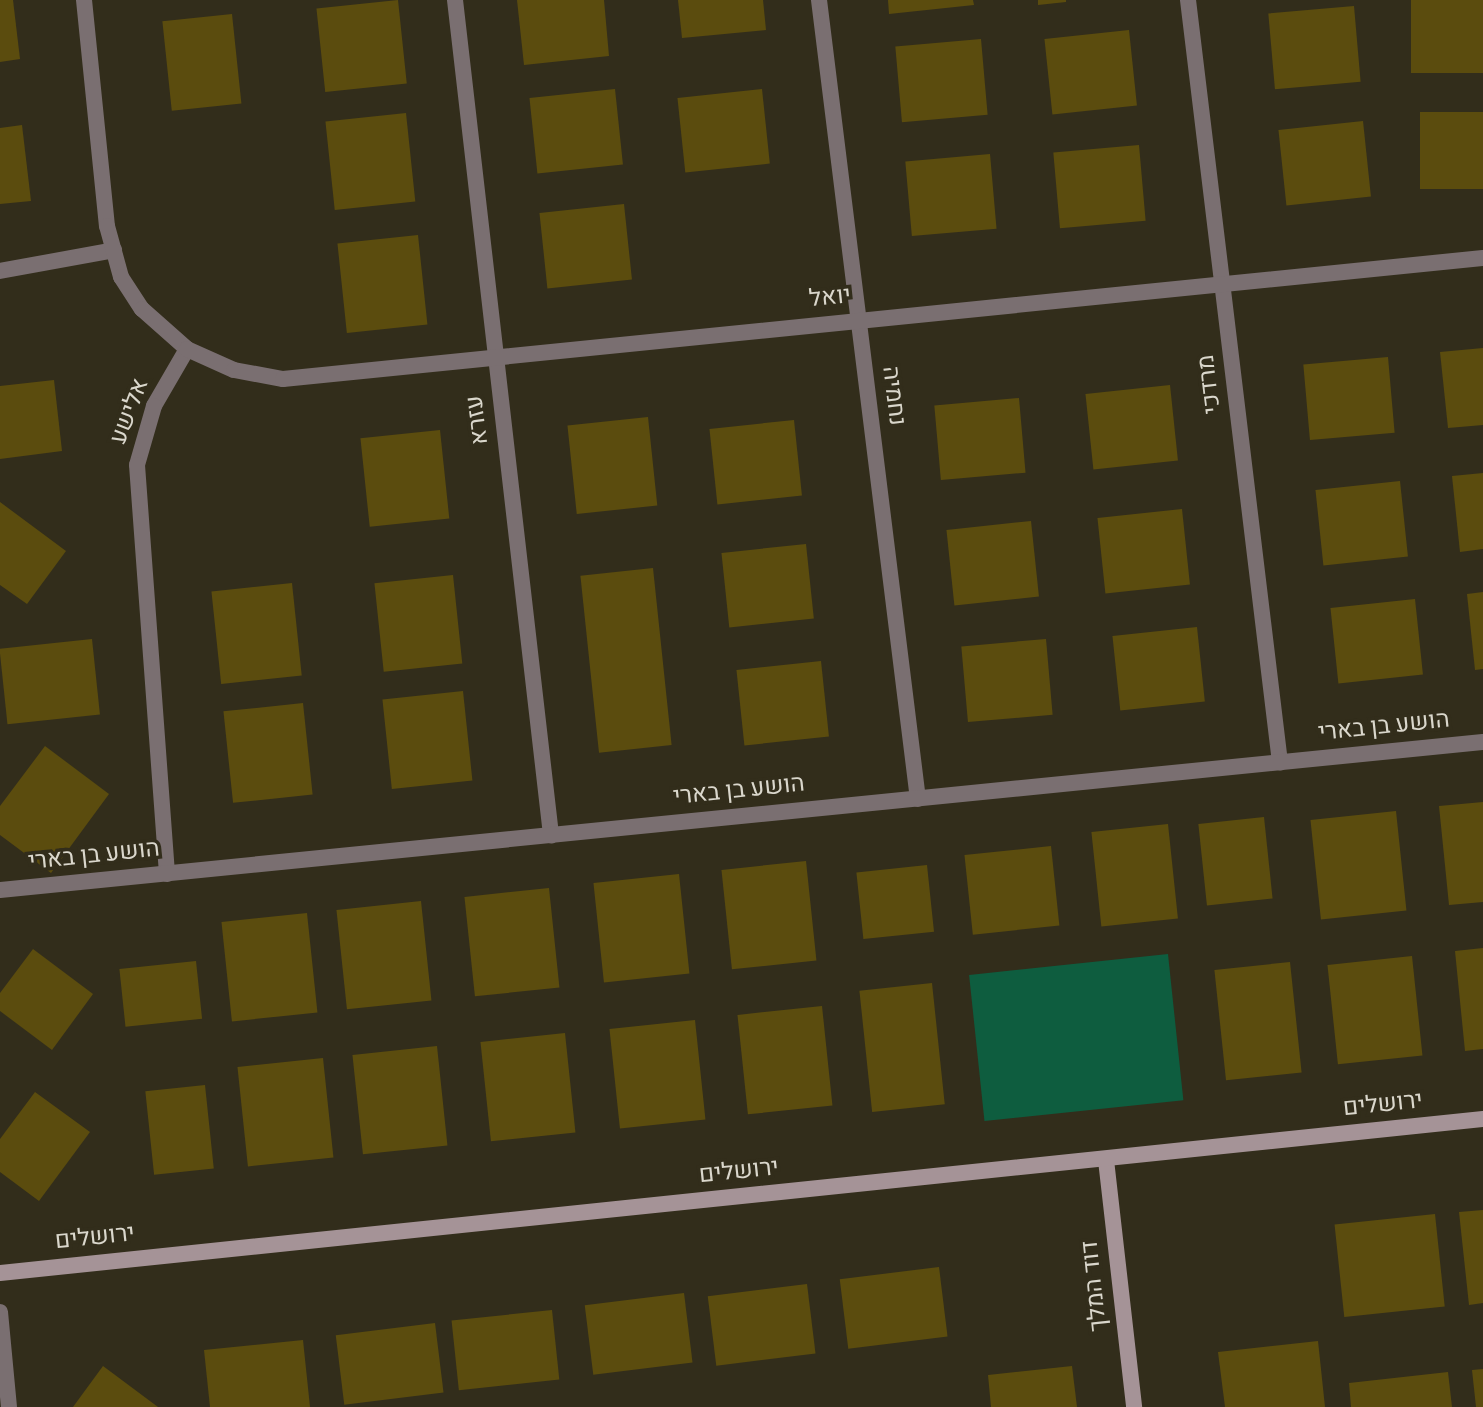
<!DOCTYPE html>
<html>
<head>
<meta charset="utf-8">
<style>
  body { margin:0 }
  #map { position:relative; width:1483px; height:1407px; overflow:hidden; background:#322d1b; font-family:Overpass,Heebo,sans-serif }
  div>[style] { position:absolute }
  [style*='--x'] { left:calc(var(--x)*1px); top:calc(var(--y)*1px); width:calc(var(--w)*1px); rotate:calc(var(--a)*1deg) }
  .green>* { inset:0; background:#0e5d3f; transform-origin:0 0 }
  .building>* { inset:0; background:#5b4c0e; transform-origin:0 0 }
  .lane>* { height:16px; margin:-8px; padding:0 8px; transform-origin:8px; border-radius:8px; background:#7a6f71 }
  .street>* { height:16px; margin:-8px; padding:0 8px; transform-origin:8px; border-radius:8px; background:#7a6f71 }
  .secondary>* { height:16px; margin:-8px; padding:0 8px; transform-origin:8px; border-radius:8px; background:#a59397 }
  span { translate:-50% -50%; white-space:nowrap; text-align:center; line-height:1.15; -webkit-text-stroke:7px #322d1b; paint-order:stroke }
  .street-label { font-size:24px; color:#dad7cc }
</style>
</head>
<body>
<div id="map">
  <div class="green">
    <div style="left:1168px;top:954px;width:147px;height:200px;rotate:84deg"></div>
  </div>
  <div class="building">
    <div style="clip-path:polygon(0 0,13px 0,20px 59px,0 62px)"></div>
    <div style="left:398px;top:0;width:84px;height:82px;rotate:84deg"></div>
    <div style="clip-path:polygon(517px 0,604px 0,609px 56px,524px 65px)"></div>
    <div style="clip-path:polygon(678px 0,763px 0,766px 30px,682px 38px)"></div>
    <div style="clip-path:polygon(888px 0,973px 0,974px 5px,889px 14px)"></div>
    <div style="clip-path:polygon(1038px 0,1066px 0,1066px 2px,1038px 5px)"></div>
    <div style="left:1483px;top:0;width:73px;height:72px;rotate:90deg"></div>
    <div style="left:1354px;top:6px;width:76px;height:86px;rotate:85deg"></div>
    <div style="left:232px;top:14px;width:90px;height:70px;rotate:84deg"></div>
    <div style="left:1129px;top:30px;width:76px;height:85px;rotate:84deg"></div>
    <div style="left:981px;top:39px;width:76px;height:86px;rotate:85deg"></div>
    <div style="left:615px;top:89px;width:76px;height:86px;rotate:84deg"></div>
    <div style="left:762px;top:89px;width:75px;height:85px;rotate:84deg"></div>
    <div style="left:1483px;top:112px;width:77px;height:63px;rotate:90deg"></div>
    <div style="left:406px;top:113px;width:89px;height:81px;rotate:84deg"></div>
    <div style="left:1363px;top:121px;width:76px;height:85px;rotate:84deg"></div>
    <div style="clip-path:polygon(22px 125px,31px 201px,0 204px,0 128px)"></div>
    <div style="left:1139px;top:145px;width:76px;height:86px;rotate:85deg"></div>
    <div style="left:990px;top:154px;width:75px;height:85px;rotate:85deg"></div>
    <div style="left:624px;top:204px;width:76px;height:85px;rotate:84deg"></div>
    <div style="left:418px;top:235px;width:90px;height:81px;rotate:84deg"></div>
    <div style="clip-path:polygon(1483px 348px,1483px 425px,1448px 428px,1440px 352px)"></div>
    <div style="left:1388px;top:357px;width:76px;height:85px;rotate:85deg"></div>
    <div style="clip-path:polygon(54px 380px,62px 451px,0 459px,0 386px)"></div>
    <div style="left:1170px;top:385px;width:76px;height:85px;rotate:84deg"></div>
    <div style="left:1019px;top:398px;width:75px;height:85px;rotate:85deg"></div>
    <div style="left:648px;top:417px;width:89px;height:81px;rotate:84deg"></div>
    <div style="left:794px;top:420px;width:76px;height:85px;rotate:84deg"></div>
    <div style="left:440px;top:430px;width:89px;height:80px;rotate:84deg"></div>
    <div style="clip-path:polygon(1483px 473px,1483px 549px,1460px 552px,1452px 476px)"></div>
    <div style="left:1400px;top:481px;width:76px;height:85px;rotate:84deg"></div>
    <div style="clip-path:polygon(0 502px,66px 551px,27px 604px,0 585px)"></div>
    <div style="left:1182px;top:509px;width:76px;height:85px;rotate:84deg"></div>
    <div style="left:1031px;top:521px;width:76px;height:85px;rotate:84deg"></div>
    <div style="left:806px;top:544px;width:75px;height:85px;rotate:84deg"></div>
    <div style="left:653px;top:568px;width:178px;height:73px;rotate:84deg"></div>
    <div style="left:453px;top:575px;width:89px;height:79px;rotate:84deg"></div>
    <div style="left:292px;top:583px;width:93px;height:81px;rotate:84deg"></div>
    <div style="clip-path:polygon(1483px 592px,1483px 669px,1475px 670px,1467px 594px)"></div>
    <div style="left:1415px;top:599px;width:76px;height:85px;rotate:84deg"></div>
    <div style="left:1197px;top:627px;width:75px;height:85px;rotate:84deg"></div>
    <div style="left:92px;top:639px;width:76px;height:93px;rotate:84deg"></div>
    <div style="left:1046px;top:639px;width:76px;height:85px;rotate:85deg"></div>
    <div style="left:821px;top:661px;width:76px;height:85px;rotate:84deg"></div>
    <div style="left:463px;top:691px;width:90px;height:81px;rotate:84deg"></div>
    <div style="left:303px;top:703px;width:92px;height:80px;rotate:84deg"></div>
    <div style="clip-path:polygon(45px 746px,109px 794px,51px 873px,0 835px,0 806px)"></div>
    <div style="clip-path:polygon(1483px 802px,1483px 902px,1449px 905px,1439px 806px)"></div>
    <div style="left:1396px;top:811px;width:100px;height:86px;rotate:84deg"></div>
    <div style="left:1264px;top:817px;width:82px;height:66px;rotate:84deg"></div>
    <div style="left:1168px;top:824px;width:95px;height:77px;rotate:84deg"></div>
    <div style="left:1051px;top:846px;width:80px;height:87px;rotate:84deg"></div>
    <div style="left:806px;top:861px;width:100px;height:85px;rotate:84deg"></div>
    <div style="left:927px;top:865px;width:67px;height:71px;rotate:84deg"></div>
    <div style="left:679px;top:874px;width:100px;height:86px;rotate:84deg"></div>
    <div style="left:549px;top:888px;width:100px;height:85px;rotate:84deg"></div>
    <div style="left:421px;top:901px;width:100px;height:85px;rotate:84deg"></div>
    <div style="left:307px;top:913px;width:100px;height:86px;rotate:84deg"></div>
    <div style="clip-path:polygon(1483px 948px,1483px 1049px,1465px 1051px,1455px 951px)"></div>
    <div style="clip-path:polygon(33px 949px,93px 994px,52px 1050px,0 1011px,0 993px)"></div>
    <div style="left:1412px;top:956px;width:100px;height:85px;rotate:84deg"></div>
    <div style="left:196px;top:961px;width:58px;height:77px;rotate:84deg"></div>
    <div style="left:1290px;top:962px;width:111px;height:76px;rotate:84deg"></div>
    <div style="left:932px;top:983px;width:122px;height:73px;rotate:84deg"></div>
    <div style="left:822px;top:1006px;width:100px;height:85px;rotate:84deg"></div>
    <div style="left:695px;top:1020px;width:100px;height:86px;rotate:84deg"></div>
    <div style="left:565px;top:1033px;width:100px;height:85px;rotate:84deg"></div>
    <div style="left:437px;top:1046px;width:100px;height:85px;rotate:84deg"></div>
    <div style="left:323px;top:1058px;width:100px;height:86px;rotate:84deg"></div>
    <div style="left:205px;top:1085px;width:84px;height:60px;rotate:84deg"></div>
    <div style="clip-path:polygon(35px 1092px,90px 1132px,39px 1201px,0 1172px,0 1139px)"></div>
    <div style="clip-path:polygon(1483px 1210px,1483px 1303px,1469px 1305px,1459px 1212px)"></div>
    <div style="left:1435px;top:1214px;width:93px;height:101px;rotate:84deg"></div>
    <div style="left:939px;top:1267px;width:70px;height:100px;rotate:83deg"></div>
    <div style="left:807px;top:1284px;width:70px;height:100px;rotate:83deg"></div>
    <div style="left:684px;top:1293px;width:70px;height:100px;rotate:83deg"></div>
    <div style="left:552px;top:1310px;width:70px;height:101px;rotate:84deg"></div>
    <div style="left:435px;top:1323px;width:70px;height:100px;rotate:83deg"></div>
    <div style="clip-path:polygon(303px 1340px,310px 1407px,210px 1407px,204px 1350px)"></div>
    <div style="clip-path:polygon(1318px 1341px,1325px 1407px,1225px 1407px,1218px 1352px)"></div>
    <div style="clip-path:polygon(103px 1366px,158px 1407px,73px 1407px)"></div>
    <div style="clip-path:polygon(1072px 1366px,1077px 1407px,991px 1407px,988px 1375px)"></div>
    <div style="clip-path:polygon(1483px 1369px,1483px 1407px,1476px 1407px,1472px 1370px)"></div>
    <div style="clip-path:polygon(1448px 1372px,1452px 1407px,1351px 1407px,1349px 1383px)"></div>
  </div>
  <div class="lane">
    <div style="--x:0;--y:271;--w:116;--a:-10.4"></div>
  </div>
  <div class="street">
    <div style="--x:84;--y:0;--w:227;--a:84.2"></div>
    <div style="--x:107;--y:226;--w:53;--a:74.6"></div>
    <div style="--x:121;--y:277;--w:38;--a:57"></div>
    <div style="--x:142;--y:309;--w:60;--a:41.6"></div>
    <div style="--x:187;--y:349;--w:66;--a:120.1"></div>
    <div style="--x:154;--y:406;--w:61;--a:106.1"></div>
    <div style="--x:137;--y:465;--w:410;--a:85.8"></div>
    <div style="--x:455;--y:0;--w:841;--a:83.44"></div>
    <div style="--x:819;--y:0;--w:805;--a:82.94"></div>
    <div style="--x:1188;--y:0;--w:768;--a:83.12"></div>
    <div style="--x:187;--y:349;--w:51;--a:24.1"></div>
    <div style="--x:234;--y:370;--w:50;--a:10.4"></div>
    <div style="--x:283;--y:379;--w:1206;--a:-5.76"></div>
    <div style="--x:0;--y:890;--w:1490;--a:-5.7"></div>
    <div style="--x:0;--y:1312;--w:95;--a:84.6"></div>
  </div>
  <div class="secondary">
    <div style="--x:1106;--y:1160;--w:249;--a:83.5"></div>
    <div style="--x:0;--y:1273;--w:1491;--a:-5.93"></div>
  </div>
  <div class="street-label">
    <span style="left:830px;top:299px;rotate:-6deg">יואל</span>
    <span style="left:1211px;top:384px;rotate:-97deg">מרדכי</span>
    <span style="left:892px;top:396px;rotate:83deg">נחמיה</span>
    <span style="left:131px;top:412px;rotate:-69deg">אלישע</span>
    <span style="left:479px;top:420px;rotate:-97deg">עזרא</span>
    <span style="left:1384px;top:728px;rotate:-6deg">הושע בן בארי</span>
    <span style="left:739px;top:792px;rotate:-6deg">הושע בן בארי</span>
    <span style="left:94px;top:857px;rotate:-6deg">הושע בן בארי</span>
    <span style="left:1383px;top:1106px;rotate:-6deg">ירושלים</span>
    <span style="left:739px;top:1173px;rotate:-6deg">ירושלים</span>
    <span style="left:95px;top:1239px;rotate:-6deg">ירושלים</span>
    <span style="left:1096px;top:1286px;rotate:-96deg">דוד המלך</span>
  </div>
</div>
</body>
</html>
